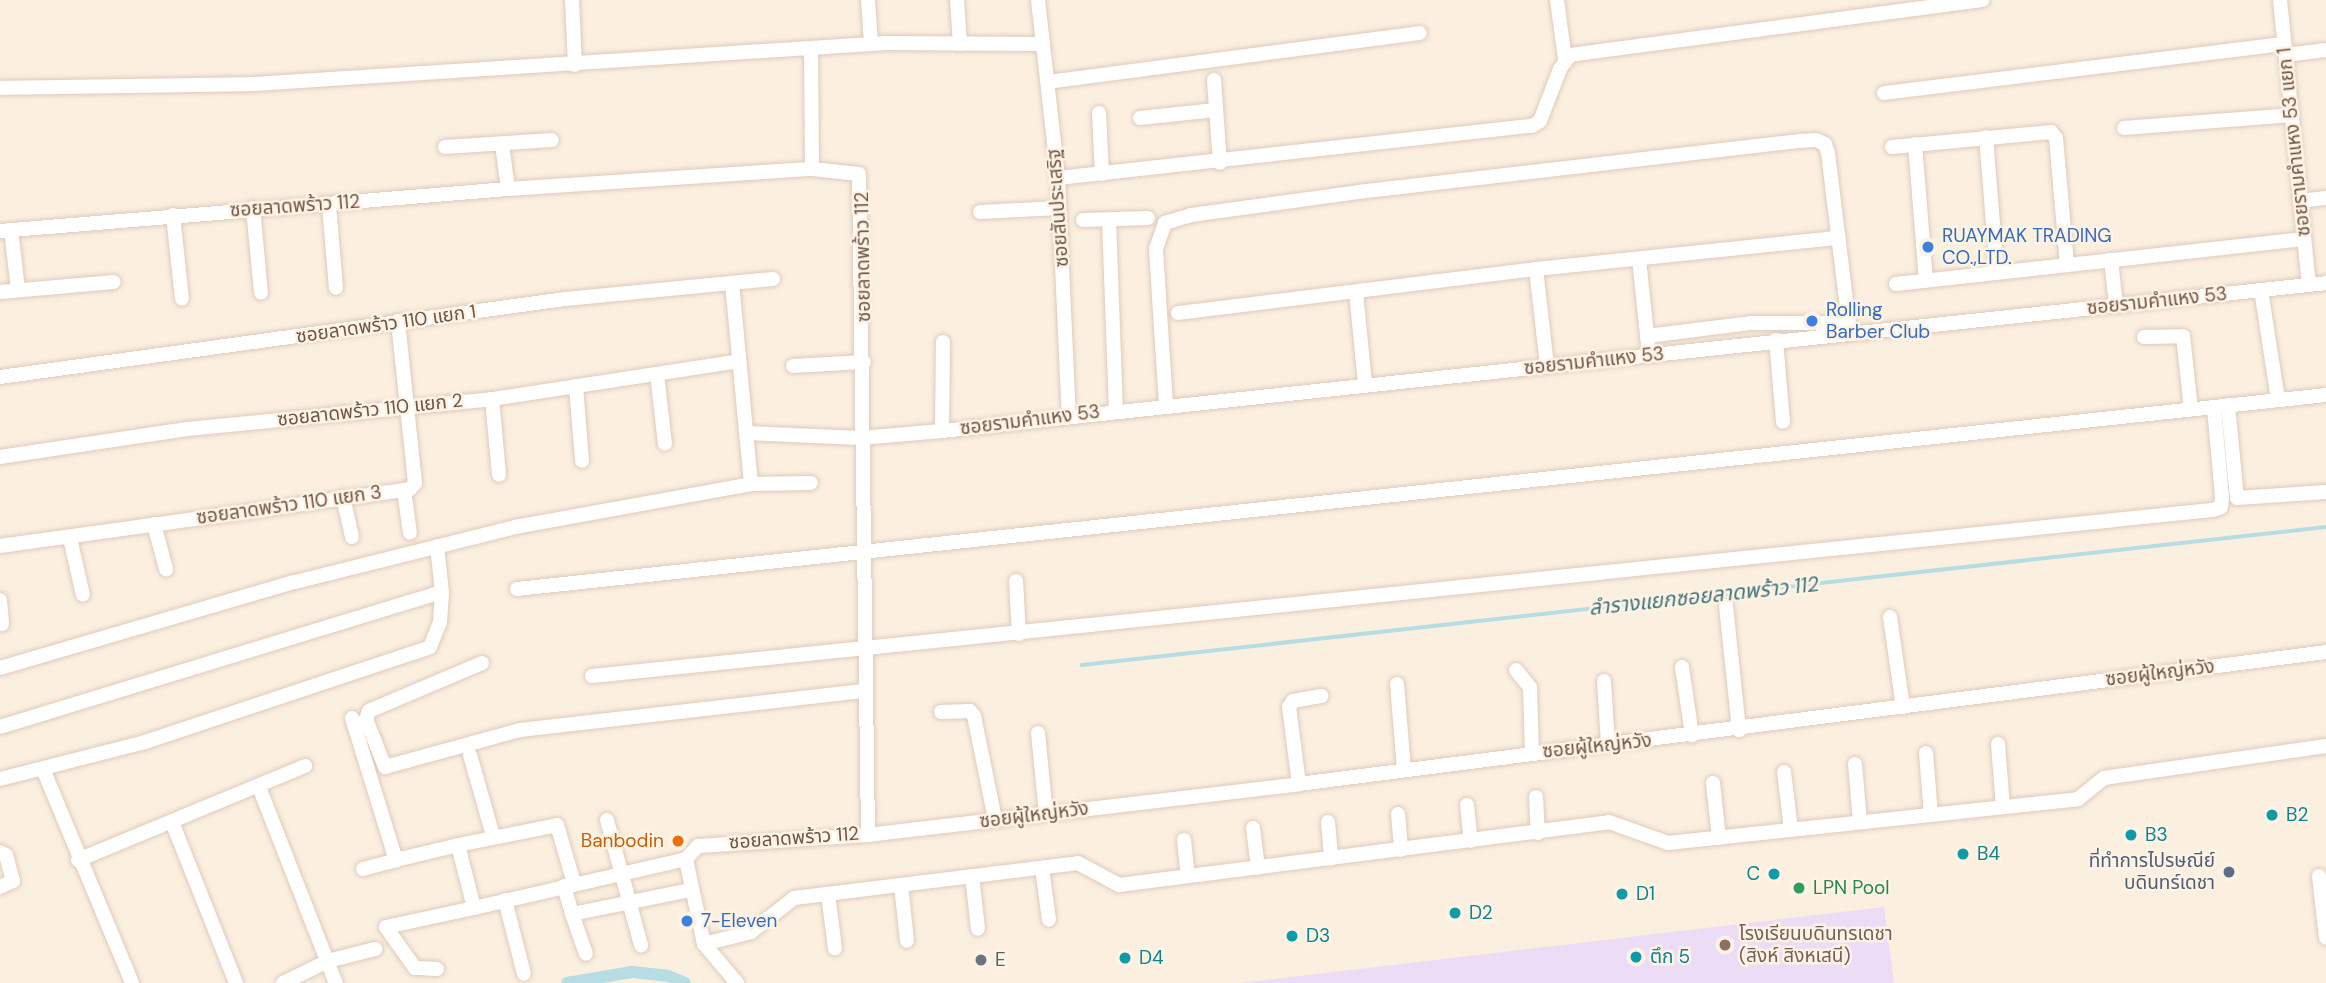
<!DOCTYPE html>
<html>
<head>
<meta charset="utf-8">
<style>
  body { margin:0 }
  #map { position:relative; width:2326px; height:983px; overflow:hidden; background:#fbefdf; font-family:"DM Sans","Noto Sans Thai",sans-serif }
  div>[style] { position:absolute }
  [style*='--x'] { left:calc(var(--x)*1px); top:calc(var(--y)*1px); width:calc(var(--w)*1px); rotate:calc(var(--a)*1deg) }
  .education>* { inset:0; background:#ecdcf6 }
  .stream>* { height:3.5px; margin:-1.75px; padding:0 1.75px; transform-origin:1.75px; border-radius:1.75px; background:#b5dde3 }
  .canal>* { height:12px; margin:-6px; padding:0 6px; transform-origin:6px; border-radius:6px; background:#b5dde3 }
  .roads { filter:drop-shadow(0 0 2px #decbbc) drop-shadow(0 0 2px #decbbc) }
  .street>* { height:14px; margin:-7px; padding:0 7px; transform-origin:7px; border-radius:7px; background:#fff }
  .dots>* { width:19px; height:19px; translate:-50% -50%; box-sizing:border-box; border:4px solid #fef3e4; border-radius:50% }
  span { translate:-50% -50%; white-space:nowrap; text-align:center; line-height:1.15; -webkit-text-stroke:5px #fef3e4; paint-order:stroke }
  .street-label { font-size:19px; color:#6f5548 }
  .shop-label { font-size:19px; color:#366cbe }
  .left { translate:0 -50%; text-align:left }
  .culture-label { font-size:19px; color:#0d838f }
  .right { translate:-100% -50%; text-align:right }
  .food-label { font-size:19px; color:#c56008 }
  .service-label { font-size:19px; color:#4e5e75 }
  .leisure-label { font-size:19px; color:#27864d }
  .education-label { font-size:19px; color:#785e54 }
  .worship-label { font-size:19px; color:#5b616d }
  .water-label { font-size:21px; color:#40737c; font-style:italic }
</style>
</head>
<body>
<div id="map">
  <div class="education">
    <div style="clip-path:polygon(1884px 907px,1894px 983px,1240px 983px)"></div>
  </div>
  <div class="stream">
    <div style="--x:1082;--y:665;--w:1252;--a:-6.33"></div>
  </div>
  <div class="canal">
    <div style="--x:567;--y:983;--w:66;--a:-9.6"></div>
    <div style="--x:632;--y:972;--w:36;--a:6"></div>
    <div style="--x:668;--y:976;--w:18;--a:22"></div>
  </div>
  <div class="roads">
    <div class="street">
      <div style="--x:572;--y:0;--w:65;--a:87.4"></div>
      <div style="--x:868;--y:0;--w:44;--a:86.1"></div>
      <div style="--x:957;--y:0;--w:44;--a:86.1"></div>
      <div style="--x:1038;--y:0;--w:179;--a:83.6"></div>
      <div style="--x:1058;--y:178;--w:238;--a:87.4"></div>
      <div style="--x:1557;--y:0;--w:60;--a:82.3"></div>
      <div style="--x:2280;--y:0;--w:285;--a:84.2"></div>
      <div style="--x:811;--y:49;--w:120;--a:89.5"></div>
      <div style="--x:2286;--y:55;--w:40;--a:-7.1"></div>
      <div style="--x:1214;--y:80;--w:83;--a:85.9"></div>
      <div style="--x:1048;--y:82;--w:375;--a:-7.5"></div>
      <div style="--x:0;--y:88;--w:254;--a:-0.9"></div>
      <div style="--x:254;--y:84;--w:634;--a:-3.71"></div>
      <div style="--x:887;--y:43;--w:155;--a:0.4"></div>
      <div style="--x:1884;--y:93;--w:403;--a:-7"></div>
      <div style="--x:1099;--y:113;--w:61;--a:87.2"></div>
      <div style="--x:1140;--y:118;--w:76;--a:-6"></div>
      <div style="--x:2124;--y:128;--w:169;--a:-4.4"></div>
      <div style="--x:1986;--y:137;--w:136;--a:85.4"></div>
      <div style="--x:502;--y:144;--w:45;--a:82.4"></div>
      <div style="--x:1915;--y:144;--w:137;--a:85.4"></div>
      <div style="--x:445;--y:147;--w:107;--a:-3.7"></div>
      <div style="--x:1892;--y:147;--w:160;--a:-5.4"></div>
      <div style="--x:2051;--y:132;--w:8;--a:50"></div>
      <div style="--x:2056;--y:138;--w:127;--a:85"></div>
      <div style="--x:1058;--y:178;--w:477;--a:-6.3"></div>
      <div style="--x:1532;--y:126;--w:9;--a:-32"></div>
      <div style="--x:1540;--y:121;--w:56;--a:-69"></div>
      <div style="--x:1560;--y:69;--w:17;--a:-54"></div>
      <div style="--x:1570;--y:55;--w:416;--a:-7.6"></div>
      <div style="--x:2300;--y:201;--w:26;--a:-7"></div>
      <div style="--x:329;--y:205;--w:83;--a:85.2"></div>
      <div style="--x:253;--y:208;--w:85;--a:84.6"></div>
      <div style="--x:980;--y:212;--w:79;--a:-2.9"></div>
      <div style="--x:173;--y:215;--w:84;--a:83.9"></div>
      <div style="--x:1083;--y:220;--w:65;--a:-1.8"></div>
      <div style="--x:1109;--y:220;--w:191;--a:87.9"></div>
      <div style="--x:11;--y:230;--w:60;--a:83.3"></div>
      <div style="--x:0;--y:231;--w:510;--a:-4.73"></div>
      <div style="--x:508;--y:189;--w:305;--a:-3.8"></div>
      <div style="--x:812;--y:169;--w:47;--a:6.1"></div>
      <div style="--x:859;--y:174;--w:661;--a:89.22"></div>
      <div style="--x:1639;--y:259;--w:85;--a:84"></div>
      <div style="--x:2111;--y:260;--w:45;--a:83.7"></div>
      <div style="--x:1536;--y:269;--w:98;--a:83.5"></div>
      <div style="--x:732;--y:283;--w:202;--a:84.6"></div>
      <div style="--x:1896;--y:284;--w:410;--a:-6.3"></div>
      <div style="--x:2261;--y:290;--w:111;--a:81.2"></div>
      <div style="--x:0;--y:292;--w:114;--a:-5"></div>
      <div style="--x:1356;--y:292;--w:92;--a:84.4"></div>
      <div style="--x:1178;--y:313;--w:361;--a:-7"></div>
      <div style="--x:1536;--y:269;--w:304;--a:-5.9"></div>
      <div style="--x:1647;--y:336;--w:106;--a:-7.1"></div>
      <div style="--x:1752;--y:323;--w:97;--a:0"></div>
      <div style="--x:2144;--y:337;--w:39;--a:-1"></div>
      <div style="--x:2183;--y:336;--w:74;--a:83.8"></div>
      <div style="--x:1776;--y:340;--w:82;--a:85.1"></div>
      <div style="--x:793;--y:366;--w:71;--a:-3.2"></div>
      <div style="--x:657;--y:374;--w:70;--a:83.5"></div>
      <div style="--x:0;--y:377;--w:570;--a:-7.86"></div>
      <div style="--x:565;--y:299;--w:209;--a:-5.5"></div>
      <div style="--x:576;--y:386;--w:75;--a:85.4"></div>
      <div style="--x:492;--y:399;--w:76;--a:84.7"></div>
      <div style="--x:1166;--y:405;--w:156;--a:-93.7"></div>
      <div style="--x:1156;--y:249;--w:28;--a:-71"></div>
      <div style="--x:1165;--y:223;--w:27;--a:-17"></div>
      <div style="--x:1191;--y:215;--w:169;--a:-7.8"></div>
      <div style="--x:1358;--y:192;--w:445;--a:-6.6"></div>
      <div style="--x:1800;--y:141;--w:16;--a:-4"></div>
      <div style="--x:1816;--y:140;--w:10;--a:24"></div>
      <div style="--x:1825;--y:144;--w:9;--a:72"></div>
      <div style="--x:1828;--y:153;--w:181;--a:83"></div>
      <div style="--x:2228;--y:405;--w:93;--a:84.5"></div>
      <div style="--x:2237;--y:498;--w:89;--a:-3.9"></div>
      <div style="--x:942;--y:431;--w:89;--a:-89.4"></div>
      <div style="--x:746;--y:433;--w:115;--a:2.5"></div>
      <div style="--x:861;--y:438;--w:81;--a:-4.9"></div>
      <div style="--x:942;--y:431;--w:1392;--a:-6.1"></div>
      <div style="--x:0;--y:457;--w:189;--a:-8.5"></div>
      <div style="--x:187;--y:429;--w:306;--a:-5.6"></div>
      <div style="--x:492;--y:399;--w:250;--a:-8.7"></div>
      <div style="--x:404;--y:490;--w:43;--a:82.1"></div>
      <div style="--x:343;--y:497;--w:41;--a:77.3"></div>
      <div style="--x:154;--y:524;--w:47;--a:75.1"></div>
      <div style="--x:70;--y:538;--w:58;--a:77.2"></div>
      <div style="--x:0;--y:546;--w:414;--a:-7.9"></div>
      <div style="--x:410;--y:489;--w:8;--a:-50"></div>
      <div style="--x:415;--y:483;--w:163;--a:-96"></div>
      <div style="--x:1016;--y:581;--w:53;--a:86.8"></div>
      <div style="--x:517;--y:589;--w:1819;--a:-6.12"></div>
      <div style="--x:0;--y:600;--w:24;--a:85"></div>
      <div style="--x:1726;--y:606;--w:125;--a:84"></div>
      <div style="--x:1890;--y:617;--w:91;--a:81.8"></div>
      <div style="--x:482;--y:663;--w:123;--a:157"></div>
      <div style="--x:369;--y:711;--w:9;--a:111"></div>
      <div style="--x:366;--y:719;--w:52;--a:68.4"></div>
      <div style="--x:385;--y:767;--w:140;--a:-15.3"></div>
      <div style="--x:520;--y:730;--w:345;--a:-6.5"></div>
      <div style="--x:1682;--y:667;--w:69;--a:81.6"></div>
      <div style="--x:0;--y:668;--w:307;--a:-16.3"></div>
      <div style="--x:295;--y:582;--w:227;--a:-14"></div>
      <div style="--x:515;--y:527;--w:240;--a:-10.3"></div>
      <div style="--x:751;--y:484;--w:60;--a:-1"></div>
      <div style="--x:1516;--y:670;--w:22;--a:51"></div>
      <div style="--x:1530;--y:687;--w:66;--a:88.3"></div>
      <div style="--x:592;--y:676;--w:1628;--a:-5.85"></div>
      <div style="--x:2212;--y:510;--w:9;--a:-18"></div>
      <div style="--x:2221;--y:507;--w:10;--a:-84"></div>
      <div style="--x:2222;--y:497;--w:90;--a:-95.1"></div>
      <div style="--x:1604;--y:681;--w:64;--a:86.4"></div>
      <div style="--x:1397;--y:684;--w:85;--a:85.3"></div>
      <div style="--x:941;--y:712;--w:29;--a:-2"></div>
      <div style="--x:970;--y:711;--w:6;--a:51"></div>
      <div style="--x:974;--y:716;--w:105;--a:78.5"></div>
      <div style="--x:352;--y:718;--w:149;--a:72.8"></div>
      <div style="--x:396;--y:860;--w:64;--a:-13.6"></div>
      <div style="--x:458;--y:845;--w:65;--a:75.7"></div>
      <div style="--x:474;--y:908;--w:218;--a:-13"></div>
      <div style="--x:0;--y:727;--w:462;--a:-17"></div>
      <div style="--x:1038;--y:733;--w:81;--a:84.4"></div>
      <div style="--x:1998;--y:744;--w:63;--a:85.5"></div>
      <div style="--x:1926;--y:753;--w:62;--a:85.4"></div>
      <div style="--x:470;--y:755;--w:84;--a:74.1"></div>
      <div style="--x:1855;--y:764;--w:58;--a:85.1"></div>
      <div style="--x:43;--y:769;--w:232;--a:67.4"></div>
      <div style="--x:1784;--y:772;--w:58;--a:83.1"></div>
      <div style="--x:0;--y:779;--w:150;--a:-14.3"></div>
      <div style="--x:145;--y:742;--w:300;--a:-18.4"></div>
      <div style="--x:430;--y:647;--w:27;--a:-68"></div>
      <div style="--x:440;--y:622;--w:30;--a:-86"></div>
      <div style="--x:442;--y:592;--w:46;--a:-96.2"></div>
      <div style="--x:1713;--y:783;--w:55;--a:83.8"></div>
      <div style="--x:1299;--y:784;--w:78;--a:-97.4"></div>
      <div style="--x:1289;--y:707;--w:7;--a:-56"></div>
      <div style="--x:1293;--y:701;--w:29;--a:-10"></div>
      <div style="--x:259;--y:787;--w:211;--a:68.6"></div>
      <div style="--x:1536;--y:797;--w:36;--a:87"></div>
      <div style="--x:1467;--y:805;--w:36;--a:84"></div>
      <div style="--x:1398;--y:814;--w:36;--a:85"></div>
      <div style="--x:607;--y:820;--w:130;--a:74.8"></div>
      <div style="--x:172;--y:822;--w:173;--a:68.3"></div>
      <div style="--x:1328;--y:822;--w:37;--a:85"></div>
      <div style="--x:1253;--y:828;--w:40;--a:82.9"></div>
      <div style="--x:1184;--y:840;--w:36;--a:84"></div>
      <div style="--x:458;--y:845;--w:101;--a:-11.4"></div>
      <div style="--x:557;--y:825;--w:60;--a:73.7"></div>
      <div style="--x:0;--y:852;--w:7;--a:27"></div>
      <div style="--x:6;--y:855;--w:27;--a:75"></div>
      <div style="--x:13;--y:881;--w:14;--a:155"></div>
      <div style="--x:78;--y:860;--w:246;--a:-22.5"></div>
      <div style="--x:1042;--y:868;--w:52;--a:82.3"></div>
      <div style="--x:363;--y:869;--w:34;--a:-15"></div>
      <div style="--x:972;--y:876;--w:53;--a:83.5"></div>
      <div style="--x:2319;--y:876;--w:62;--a:83.6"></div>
      <div style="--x:901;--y:885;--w:56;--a:83.9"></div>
      <div style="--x:564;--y:886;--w:29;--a:74"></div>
      <div style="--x:572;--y:914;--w:120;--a:-11.5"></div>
      <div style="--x:828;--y:894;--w:55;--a:82.7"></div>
      <div style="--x:505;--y:900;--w:76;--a:75.6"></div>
      <div style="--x:572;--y:914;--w:42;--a:70.7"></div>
      <div style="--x:704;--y:944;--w:49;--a:-14.3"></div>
      <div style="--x:751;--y:932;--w:55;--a:-38.3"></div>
      <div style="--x:794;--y:898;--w:286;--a:-7"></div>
      <div style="--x:1078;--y:863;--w:47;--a:28.2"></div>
      <div style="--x:1119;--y:885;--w:494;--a:-7.3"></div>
      <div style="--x:1609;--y:822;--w:63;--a:19.6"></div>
      <div style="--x:1668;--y:843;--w:412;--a:-6.1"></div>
      <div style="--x:2078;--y:799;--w:33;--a:-39"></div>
      <div style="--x:2104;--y:778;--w:224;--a:-8.2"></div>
      <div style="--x:437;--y:969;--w:22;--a:-177"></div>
      <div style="--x:415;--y:968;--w:50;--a:-125.3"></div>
      <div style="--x:386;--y:927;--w:90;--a:-12.2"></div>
      <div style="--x:283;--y:983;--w:50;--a:-26.1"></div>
      <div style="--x:328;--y:961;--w:49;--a:-14.3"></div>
      <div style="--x:737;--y:983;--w:51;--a:-130.2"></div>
      <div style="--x:704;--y:944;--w:87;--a:-102"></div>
      <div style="--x:686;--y:859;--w:18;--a:-47"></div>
      <div style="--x:698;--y:846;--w:170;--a:-3.7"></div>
      <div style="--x:868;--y:835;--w:434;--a:-6.7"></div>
      <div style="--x:1299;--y:784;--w:1035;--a:-7.32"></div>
    </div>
  </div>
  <div class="dots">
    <div style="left:1928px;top:247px;background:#3f7fe0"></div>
    <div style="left:1812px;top:321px;background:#3f7fe0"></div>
    <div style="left:2272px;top:815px;background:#0f9aa8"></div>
    <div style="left:2131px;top:835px;background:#0f9aa8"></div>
    <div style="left:678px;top:841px;background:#e8710a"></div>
    <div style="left:1963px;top:854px;background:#0f9aa8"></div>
    <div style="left:2229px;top:872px;background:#5c6f8a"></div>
    <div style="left:1774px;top:874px;background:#0f9aa8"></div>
    <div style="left:1799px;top:888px;background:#2e9e5b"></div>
    <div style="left:1622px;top:894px;background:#0f9aa8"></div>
    <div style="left:1455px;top:913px;background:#0f9aa8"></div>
    <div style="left:687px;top:921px;background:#3f7fe0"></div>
    <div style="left:1292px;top:936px;background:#0f9aa8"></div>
    <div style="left:1725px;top:945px;background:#8d6e63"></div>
    <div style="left:1636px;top:957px;background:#0f9aa8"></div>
    <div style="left:1125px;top:958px;background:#0f9aa8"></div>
    <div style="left:981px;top:960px;background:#6b7280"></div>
  </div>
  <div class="street-label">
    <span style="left:2294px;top:142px;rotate:-96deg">ซอยรามคำแหง 53 แยก 1</span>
    <span style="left:295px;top:206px;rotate:-4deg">ซอยลาดพร้าว 112</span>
    <span style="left:1058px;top:208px;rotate:-94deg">ซอยสันประเสริฐ</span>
    <span style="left:863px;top:257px;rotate:-91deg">ซอยลาดพร้าว 112</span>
    <span style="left:2157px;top:301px;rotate:-6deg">ซอยรามคำแหง 53</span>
    <span style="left:386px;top:324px;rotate:-8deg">ซอยลาดพร้าว 110 แยก 1</span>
    <span style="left:1594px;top:361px;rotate:-6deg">ซอยรามคำแหง 53</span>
    <span style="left:370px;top:410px;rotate:-6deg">ซอยลาดพร้าว 110 แยก 2</span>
    <span style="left:1030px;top:420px;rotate:-7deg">ซอยรามคำแหง 53</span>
    <span style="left:289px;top:505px;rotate:-8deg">ซอยลาดพร้าว 110 แยก 3</span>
    <span style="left:2160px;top:673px;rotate:-7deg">ซอยผู้ใหญ่หวัง</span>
    <span style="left:1597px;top:746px;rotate:-6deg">ซอยผู้ใหญ่หวัง</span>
    <span style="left:1034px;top:815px;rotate:-7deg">ซอยผู้ใหญ่หวัง</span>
    <span style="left:794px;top:838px;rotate:-4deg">ซอยลาดพร้าว 112</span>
  </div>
  <div class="shop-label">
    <span class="left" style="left:1942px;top:247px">RUAYMAK TRADING<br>CO.,LTD.</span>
    <span class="left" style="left:1826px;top:321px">Rolling<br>Barber Club</span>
    <span class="left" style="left:701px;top:921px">7-Eleven</span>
  </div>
  <div class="culture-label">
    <span class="left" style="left:2286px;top:815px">B2</span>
    <span class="left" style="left:2145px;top:835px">B3</span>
    <span class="left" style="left:1977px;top:854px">B4</span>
    <span class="right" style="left:1760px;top:874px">C</span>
    <span class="left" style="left:1636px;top:894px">D1</span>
    <span class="left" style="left:1469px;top:913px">D2</span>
    <span class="left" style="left:1306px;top:936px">D3</span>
    <span class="left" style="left:1650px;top:957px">ตึก 5</span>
    <span class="left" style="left:1139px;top:958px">D4</span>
  </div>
  <div class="food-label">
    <span class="right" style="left:664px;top:841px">Banbodin</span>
  </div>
  <div class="service-label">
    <span class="right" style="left:2215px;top:872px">ที่ทำการไปรษณีย์<br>บดินทร์เดชา</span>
  </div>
  <div class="leisure-label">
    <span class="left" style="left:1813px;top:888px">LPN Pool</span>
  </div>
  <div class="education-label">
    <span class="left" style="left:1739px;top:945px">โรงเรียนบดินทรเดชา<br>(สิงห์ สิงหเสนี)</span>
  </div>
  <div class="worship-label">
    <span class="left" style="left:995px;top:960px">E</span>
  </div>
  <div class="water-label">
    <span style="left:1704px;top:596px;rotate:-6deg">ลำรางแยกซอยลาดพร้าว 112</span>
  </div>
</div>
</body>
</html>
